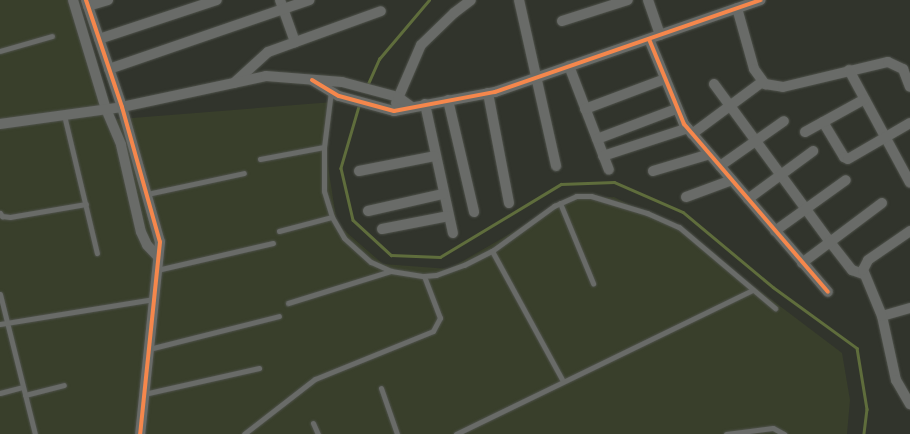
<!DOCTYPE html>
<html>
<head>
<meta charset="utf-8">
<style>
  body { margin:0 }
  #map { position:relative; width:910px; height:434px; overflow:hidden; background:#31342c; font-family:"PT Sans",sans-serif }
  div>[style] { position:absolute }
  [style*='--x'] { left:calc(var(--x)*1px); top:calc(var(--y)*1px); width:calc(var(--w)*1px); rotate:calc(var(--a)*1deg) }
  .built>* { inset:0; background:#393f2b }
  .stream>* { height:2.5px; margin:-1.25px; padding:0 1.25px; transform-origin:1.25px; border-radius:1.25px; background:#5f6d3c }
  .roads { filter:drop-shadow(0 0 1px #4f524b) drop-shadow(0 0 1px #4f524b) }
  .service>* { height:5px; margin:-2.5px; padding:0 2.5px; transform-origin:2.5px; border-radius:2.5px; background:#696b68 }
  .minor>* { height:10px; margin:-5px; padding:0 5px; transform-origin:5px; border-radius:5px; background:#696b68 }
  .cycleway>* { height:4px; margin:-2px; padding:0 2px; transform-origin:2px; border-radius:2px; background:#f5874c }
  span { translate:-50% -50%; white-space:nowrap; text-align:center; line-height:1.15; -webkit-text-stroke:3px #282d1e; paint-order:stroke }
</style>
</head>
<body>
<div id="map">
  <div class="built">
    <div style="clip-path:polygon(0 0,69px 0,107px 120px,333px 102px,326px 153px,337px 224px,383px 264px,449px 269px,570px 199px,614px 197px,678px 229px,842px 353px,850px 400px,847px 434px,0 434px)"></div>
  </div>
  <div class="stream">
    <div style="--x:367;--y:86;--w:30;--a:-66"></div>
    <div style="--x:379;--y:59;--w:77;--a:-49.7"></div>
    <div style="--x:360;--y:103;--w:68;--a:106.3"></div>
    <div style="--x:341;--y:168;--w:53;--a:77"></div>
    <div style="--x:353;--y:220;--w:52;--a:42.6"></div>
    <div style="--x:391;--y:255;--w:49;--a:2.3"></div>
    <div style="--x:440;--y:257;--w:141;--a:-31.1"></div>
    <div style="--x:561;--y:184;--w:53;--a:-2.2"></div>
    <div style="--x:614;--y:182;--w:75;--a:23.5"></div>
    <div style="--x:683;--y:212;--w:117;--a:39.8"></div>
    <div style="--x:773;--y:287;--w:104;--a:36"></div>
    <div style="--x:857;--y:348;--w:62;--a:80.7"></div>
    <div style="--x:867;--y:409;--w:25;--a:97"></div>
  </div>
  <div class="roads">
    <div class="service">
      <div style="--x:0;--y:51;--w:54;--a:-16.1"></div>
      <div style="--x:331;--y:91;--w:56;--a:97.1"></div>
      <div style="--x:324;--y:147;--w:44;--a:90"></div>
      <div style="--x:324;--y:191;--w:27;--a:73"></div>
      <div style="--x:332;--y:217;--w:24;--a:60"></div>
      <div style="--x:344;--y:238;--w:36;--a:42"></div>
      <div style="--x:371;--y:262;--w:22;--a:24"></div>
      <div style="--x:391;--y:271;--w:33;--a:9"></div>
      <div style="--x:424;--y:276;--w:12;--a:-5"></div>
      <div style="--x:436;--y:275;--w:30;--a:-20"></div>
      <div style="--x:464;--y:265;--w:31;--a:-27"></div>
      <div style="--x:492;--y:251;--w:77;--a:-36"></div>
      <div style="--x:554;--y:206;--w:24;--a:-24"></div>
      <div style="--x:576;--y:196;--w:15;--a:0"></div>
      <div style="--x:591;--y:196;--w:59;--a:16.9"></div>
      <div style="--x:647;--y:213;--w:35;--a:24"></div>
      <div style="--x:679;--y:227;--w:126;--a:40.2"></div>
      <div style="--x:64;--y:115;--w:142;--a:76.6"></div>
      <div style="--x:260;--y:159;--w:65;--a:-10.6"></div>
      <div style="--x:147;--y:194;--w:99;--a:-12.2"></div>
      <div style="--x:560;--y:203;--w:87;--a:67.6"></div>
      <div style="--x:0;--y:213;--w:4;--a:56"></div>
      <div style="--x:2;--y:216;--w:8;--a:7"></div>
      <div style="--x:10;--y:217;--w:77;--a:-9.7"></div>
      <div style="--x:279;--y:231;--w:55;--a:-14.8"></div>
      <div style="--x:492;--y:251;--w:148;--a:61.4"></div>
      <div style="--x:157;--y:270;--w:119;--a:-13.1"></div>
      <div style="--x:0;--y:294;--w:144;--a:76"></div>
      <div style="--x:288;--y:303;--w:108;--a:-17.3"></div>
      <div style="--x:0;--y:324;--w:156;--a:-9.2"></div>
      <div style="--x:149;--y:349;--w:134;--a:-14.2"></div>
      <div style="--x:381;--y:388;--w:49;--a:70.8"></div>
      <div style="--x:0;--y:393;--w:23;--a:-15"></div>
      <div style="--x:144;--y:394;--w:118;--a:-12.7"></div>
      <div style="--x:25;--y:395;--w:40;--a:-14.4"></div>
      <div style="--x:313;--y:423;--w:12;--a:66"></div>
      <div style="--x:244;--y:434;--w:90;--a:-37.8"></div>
      <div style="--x:315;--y:379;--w:127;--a:-22.1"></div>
      <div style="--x:433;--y:331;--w:15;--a:-62"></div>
      <div style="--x:440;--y:318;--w:45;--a:-110.9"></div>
      <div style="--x:456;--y:434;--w:330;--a:-25.9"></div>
      <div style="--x:726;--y:434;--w:47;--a:-7.3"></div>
      <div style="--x:773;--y:428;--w:13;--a:29"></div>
    </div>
    <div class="minor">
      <div style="--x:73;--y:0;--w:114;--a:73.2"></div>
      <div style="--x:106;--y:109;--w:39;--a:67"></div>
      <div style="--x:121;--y:145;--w:89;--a:77.1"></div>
      <div style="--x:141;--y:232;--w:14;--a:65"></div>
      <div style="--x:147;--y:245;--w:16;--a:47"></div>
      <div style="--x:86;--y:0;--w:113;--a:71.4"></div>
      <div style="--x:122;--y:107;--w:140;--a:74.3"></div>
      <div style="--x:160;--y:242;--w:193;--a:95.9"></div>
      <div style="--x:280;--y:0;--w:45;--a:70.3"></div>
      <div style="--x:519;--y:0;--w:170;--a:77.4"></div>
      <div style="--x:648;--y:0;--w:37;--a:71"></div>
      <div style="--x:88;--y:6;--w:21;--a:-17"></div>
      <div style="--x:737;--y:8;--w:63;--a:74.4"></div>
      <div style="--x:754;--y:69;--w:19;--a:54"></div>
      <div style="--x:765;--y:84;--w:18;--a:9"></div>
      <div style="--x:783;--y:87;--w:108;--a:-13.4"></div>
      <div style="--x:888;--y:62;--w:17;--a:25"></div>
      <div style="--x:903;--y:69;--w:19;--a:69"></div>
      <div style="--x:562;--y:21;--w:69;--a:-17.7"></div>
      <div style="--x:99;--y:39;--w:124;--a:-18.3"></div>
      <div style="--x:649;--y:39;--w:92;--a:67.6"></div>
      <div style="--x:684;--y:124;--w:221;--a:49.4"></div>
      <div style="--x:569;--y:66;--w:111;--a:69"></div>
      <div style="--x:109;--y:69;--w:212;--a:-19"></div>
      <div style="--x:849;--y:70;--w:128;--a:61.6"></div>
      <div style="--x:312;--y:80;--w:31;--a:31"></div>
      <div style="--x:339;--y:96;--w:57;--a:15.3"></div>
      <div style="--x:394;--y:111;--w:103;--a:-10.7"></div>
      <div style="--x:495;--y:92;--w:281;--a:-19.1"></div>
      <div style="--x:234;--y:83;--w:46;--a:-42.4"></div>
      <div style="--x:268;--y:52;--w:120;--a:-19.9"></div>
      <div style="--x:714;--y:84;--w:196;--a:53.7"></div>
      <div style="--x:830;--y:242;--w:36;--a:52"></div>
      <div style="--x:852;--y:270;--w:12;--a:20"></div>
      <div style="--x:488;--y:93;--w:112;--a:79.2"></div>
      <div style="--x:448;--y:100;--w:115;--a:76.9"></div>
      <div style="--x:396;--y:103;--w:63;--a:-66.7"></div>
      <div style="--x:421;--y:45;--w:46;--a:-44.1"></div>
      <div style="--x:454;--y:13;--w:21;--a:-37"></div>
      <div style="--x:425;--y:104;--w:132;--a:77.8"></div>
      <div style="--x:585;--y:109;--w:85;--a:-20.6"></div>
      <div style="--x:823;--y:122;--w:41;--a:59"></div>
      <div style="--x:844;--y:157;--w:4;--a:27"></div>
      <div style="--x:848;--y:159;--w:72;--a:-30.1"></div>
      <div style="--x:0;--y:124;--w:123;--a:-7.9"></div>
      <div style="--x:122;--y:107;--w:147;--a:-12.1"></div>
      <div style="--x:266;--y:76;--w:76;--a:4.5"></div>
      <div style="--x:342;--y:82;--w:58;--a:15"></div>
      <div style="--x:398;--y:97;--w:17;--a:36"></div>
      <div style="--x:805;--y:132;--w:68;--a:-28.8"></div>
      <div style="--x:692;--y:134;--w:87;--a:-36.6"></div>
      <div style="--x:597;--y:139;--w:85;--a:-20.8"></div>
      <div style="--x:603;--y:156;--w:89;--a:-18.2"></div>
      <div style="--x:720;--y:166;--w:78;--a:-35.1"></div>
      <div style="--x:359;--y:171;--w:77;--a:-11.2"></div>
      <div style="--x:653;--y:171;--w:59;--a:-16.6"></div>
      <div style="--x:686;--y:197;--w:49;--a:-20.3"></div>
      <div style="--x:748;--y:199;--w:81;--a:-36.4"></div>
      <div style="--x:368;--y:211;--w:77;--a:-12.8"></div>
      <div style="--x:382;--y:229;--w:68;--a:-11"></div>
      <div style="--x:775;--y:231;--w:87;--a:-35.7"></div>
      <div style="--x:802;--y:263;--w:100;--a:-36.9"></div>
      <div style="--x:910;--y:308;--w:29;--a:164"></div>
      <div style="--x:882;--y:316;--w:66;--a:77.7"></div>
      <div style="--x:896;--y:380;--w:28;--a:60"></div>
      <div style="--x:882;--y:316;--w:50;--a:-112.4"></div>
      <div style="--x:863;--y:270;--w:11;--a:-63"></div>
      <div style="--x:868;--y:260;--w:51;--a:-34.6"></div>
    </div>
  </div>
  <div class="cycleway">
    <div style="--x:86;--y:0;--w:113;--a:71.4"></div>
    <div style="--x:122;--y:107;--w:140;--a:74.3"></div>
    <div style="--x:160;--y:242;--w:193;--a:95.9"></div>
    <div style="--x:649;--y:39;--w:92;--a:67.6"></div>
    <div style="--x:684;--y:124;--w:221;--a:49.4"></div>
    <div style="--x:312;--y:80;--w:31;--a:31"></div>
    <div style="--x:339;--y:96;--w:57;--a:15.3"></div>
    <div style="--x:394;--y:111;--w:103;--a:-10.7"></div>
    <div style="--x:495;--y:92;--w:281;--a:-19.1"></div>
  </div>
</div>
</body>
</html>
